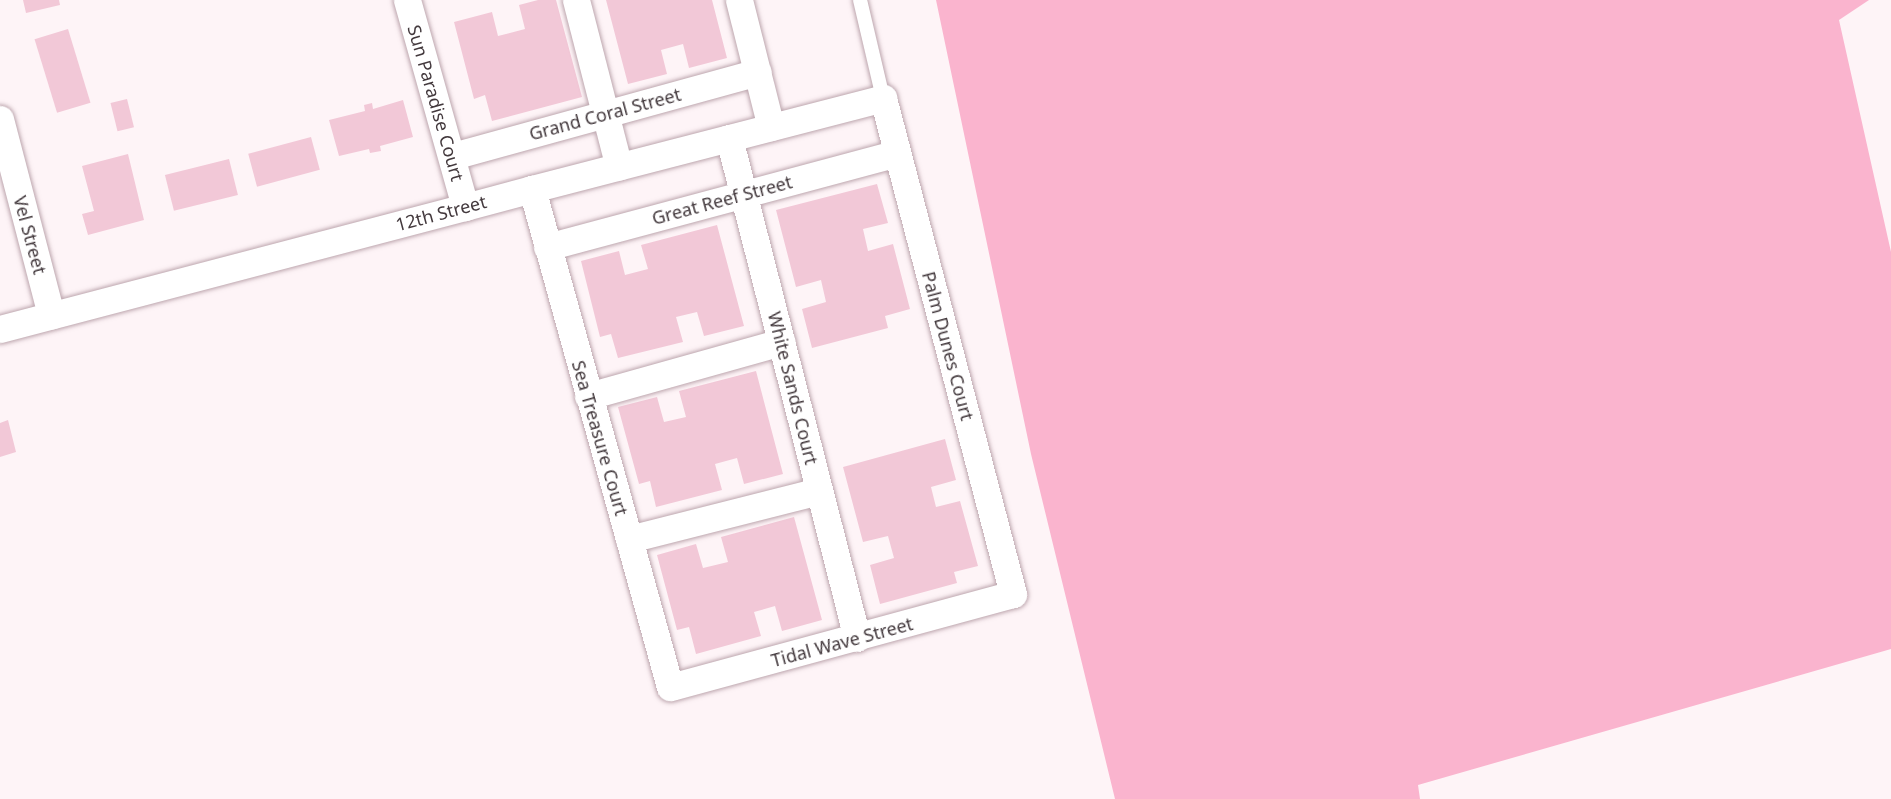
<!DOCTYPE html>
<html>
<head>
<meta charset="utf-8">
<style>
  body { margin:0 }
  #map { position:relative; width:1891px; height:799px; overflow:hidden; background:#fef4f7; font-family:"Noto Sans",sans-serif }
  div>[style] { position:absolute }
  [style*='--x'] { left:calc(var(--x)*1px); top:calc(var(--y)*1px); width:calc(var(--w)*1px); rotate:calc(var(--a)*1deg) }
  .green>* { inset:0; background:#fab4ce }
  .building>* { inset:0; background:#f2c8d7; transform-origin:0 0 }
  .roads { filter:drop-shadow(0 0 2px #bda6ae) drop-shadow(0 0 2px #bda6ae) }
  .lane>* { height:14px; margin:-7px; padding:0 7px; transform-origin:7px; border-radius:7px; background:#fff }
  .street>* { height:27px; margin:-13.5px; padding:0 13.5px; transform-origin:13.5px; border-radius:13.5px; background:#fff }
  span { translate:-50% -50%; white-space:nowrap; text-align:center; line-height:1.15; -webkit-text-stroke:6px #fff; paint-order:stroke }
  .street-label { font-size:18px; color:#43393d }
</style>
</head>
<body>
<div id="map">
  <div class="green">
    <div style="clip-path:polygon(936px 0,1869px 0,1839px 20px,1891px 252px,1891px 649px,1418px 785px,1420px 799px,1115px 799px,1031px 454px)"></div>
  </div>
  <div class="building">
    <div style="clip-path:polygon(23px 0,59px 0,60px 5px,26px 13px)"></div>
    <div style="clip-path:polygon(538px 0,556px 0,582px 97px,492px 121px,485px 95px,474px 99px,454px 22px,492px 12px,498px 36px,525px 29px,519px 5px)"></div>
    <div style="clip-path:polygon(606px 0,712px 0,727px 58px,689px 68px,683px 44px,661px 50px,667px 74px,628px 84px)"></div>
    <div style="left:68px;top:29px;width:77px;height:35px;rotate:73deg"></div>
    <div style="left:127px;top:99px;width:29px;height:17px;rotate:76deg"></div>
    <div style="clip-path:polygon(403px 100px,413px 137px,380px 146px,381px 151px,370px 153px,369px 149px,339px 156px,329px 120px,365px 111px,364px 105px,372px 103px,373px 109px)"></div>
    <div style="left:311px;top:137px;width:34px;height:65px;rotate:75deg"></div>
    <div style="clip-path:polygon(128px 154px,144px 220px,88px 235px,82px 214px,94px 211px,82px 166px)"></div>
    <div style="left:229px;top:159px;width:37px;height:66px;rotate:76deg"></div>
    <div style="clip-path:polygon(877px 184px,888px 223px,863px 229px,868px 251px,893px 244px,910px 309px,885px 316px,888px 328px,812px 348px,802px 309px,826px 302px,821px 280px,796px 287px,776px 210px)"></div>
    <div style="clip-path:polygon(717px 225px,744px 326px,704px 336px,697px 312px,676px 317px,683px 342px,618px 358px,611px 334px,600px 337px,581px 261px,619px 251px,625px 275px,648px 269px,641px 245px)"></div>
    <div style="clip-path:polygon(756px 371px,783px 474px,744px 484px,737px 458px,715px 464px,722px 490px,656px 507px,650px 481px,639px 484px,618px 407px,657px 397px,664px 422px,686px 417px,679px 391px)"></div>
    <div style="clip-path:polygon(8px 420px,16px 452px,0 457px,0 423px)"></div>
    <div style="clip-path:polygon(945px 439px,956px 480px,931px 487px,936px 507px,960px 501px,978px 566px,954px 572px,957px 583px,880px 604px,870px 565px,894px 558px,888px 536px,863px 542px,843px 467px)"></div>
    <div style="clip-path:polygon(794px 517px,822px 620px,782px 631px,775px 606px,754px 612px,761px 636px,696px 654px,689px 627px,677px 630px,657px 555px,696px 544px,703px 568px,728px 562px,721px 537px)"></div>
  </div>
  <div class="roads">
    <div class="lane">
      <div style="--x:860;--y:0;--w:101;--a:76.8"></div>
    </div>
    <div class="street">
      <div style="--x:407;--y:0;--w:215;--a:74.3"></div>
      <div style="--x:576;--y:0;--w:172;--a:75.6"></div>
      <div style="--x:739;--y:0;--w:131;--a:75.9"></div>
      <div style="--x:0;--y:119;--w:203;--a:75.4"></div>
      <div style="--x:729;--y:138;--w:516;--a:75.64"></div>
      <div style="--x:453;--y:156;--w:316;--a:-15.4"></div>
      <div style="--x:547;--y:247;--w:362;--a:-15"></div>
      <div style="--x:0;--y:329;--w:481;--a:-14.7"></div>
      <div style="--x:465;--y:207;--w:69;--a:-15"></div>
      <div style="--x:532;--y:189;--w:363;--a:-14.5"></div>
      <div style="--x:883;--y:98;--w:513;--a:75.31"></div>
      <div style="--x:1013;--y:594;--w:355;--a:164.8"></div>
      <div style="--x:670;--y:687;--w:517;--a:-105.49"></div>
      <div style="--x:588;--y:396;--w:201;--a:-15.6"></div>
      <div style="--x:629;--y:539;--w:196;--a:-14.2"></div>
    </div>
  </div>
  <div class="street-label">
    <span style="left:436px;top:103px;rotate:74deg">Sun Paradise Court</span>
    <span style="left:605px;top:114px;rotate:-15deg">Grand Coral Street</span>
    <span style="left:722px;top:200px;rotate:-15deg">Great Reef Street</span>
    <span style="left:441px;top:213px;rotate:-15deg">12th Street</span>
    <span style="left:30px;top:235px;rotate:75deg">Vel Street</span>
    <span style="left:948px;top:346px;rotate:75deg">Palm Dunes Court</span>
    <span style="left:793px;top:388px;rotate:76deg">White Sands Court</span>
    <span style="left:600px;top:438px;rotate:74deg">Sea Treasure Court</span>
    <span style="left:842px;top:642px;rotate:-15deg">Tidal Wave Street</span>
  </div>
</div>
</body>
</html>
